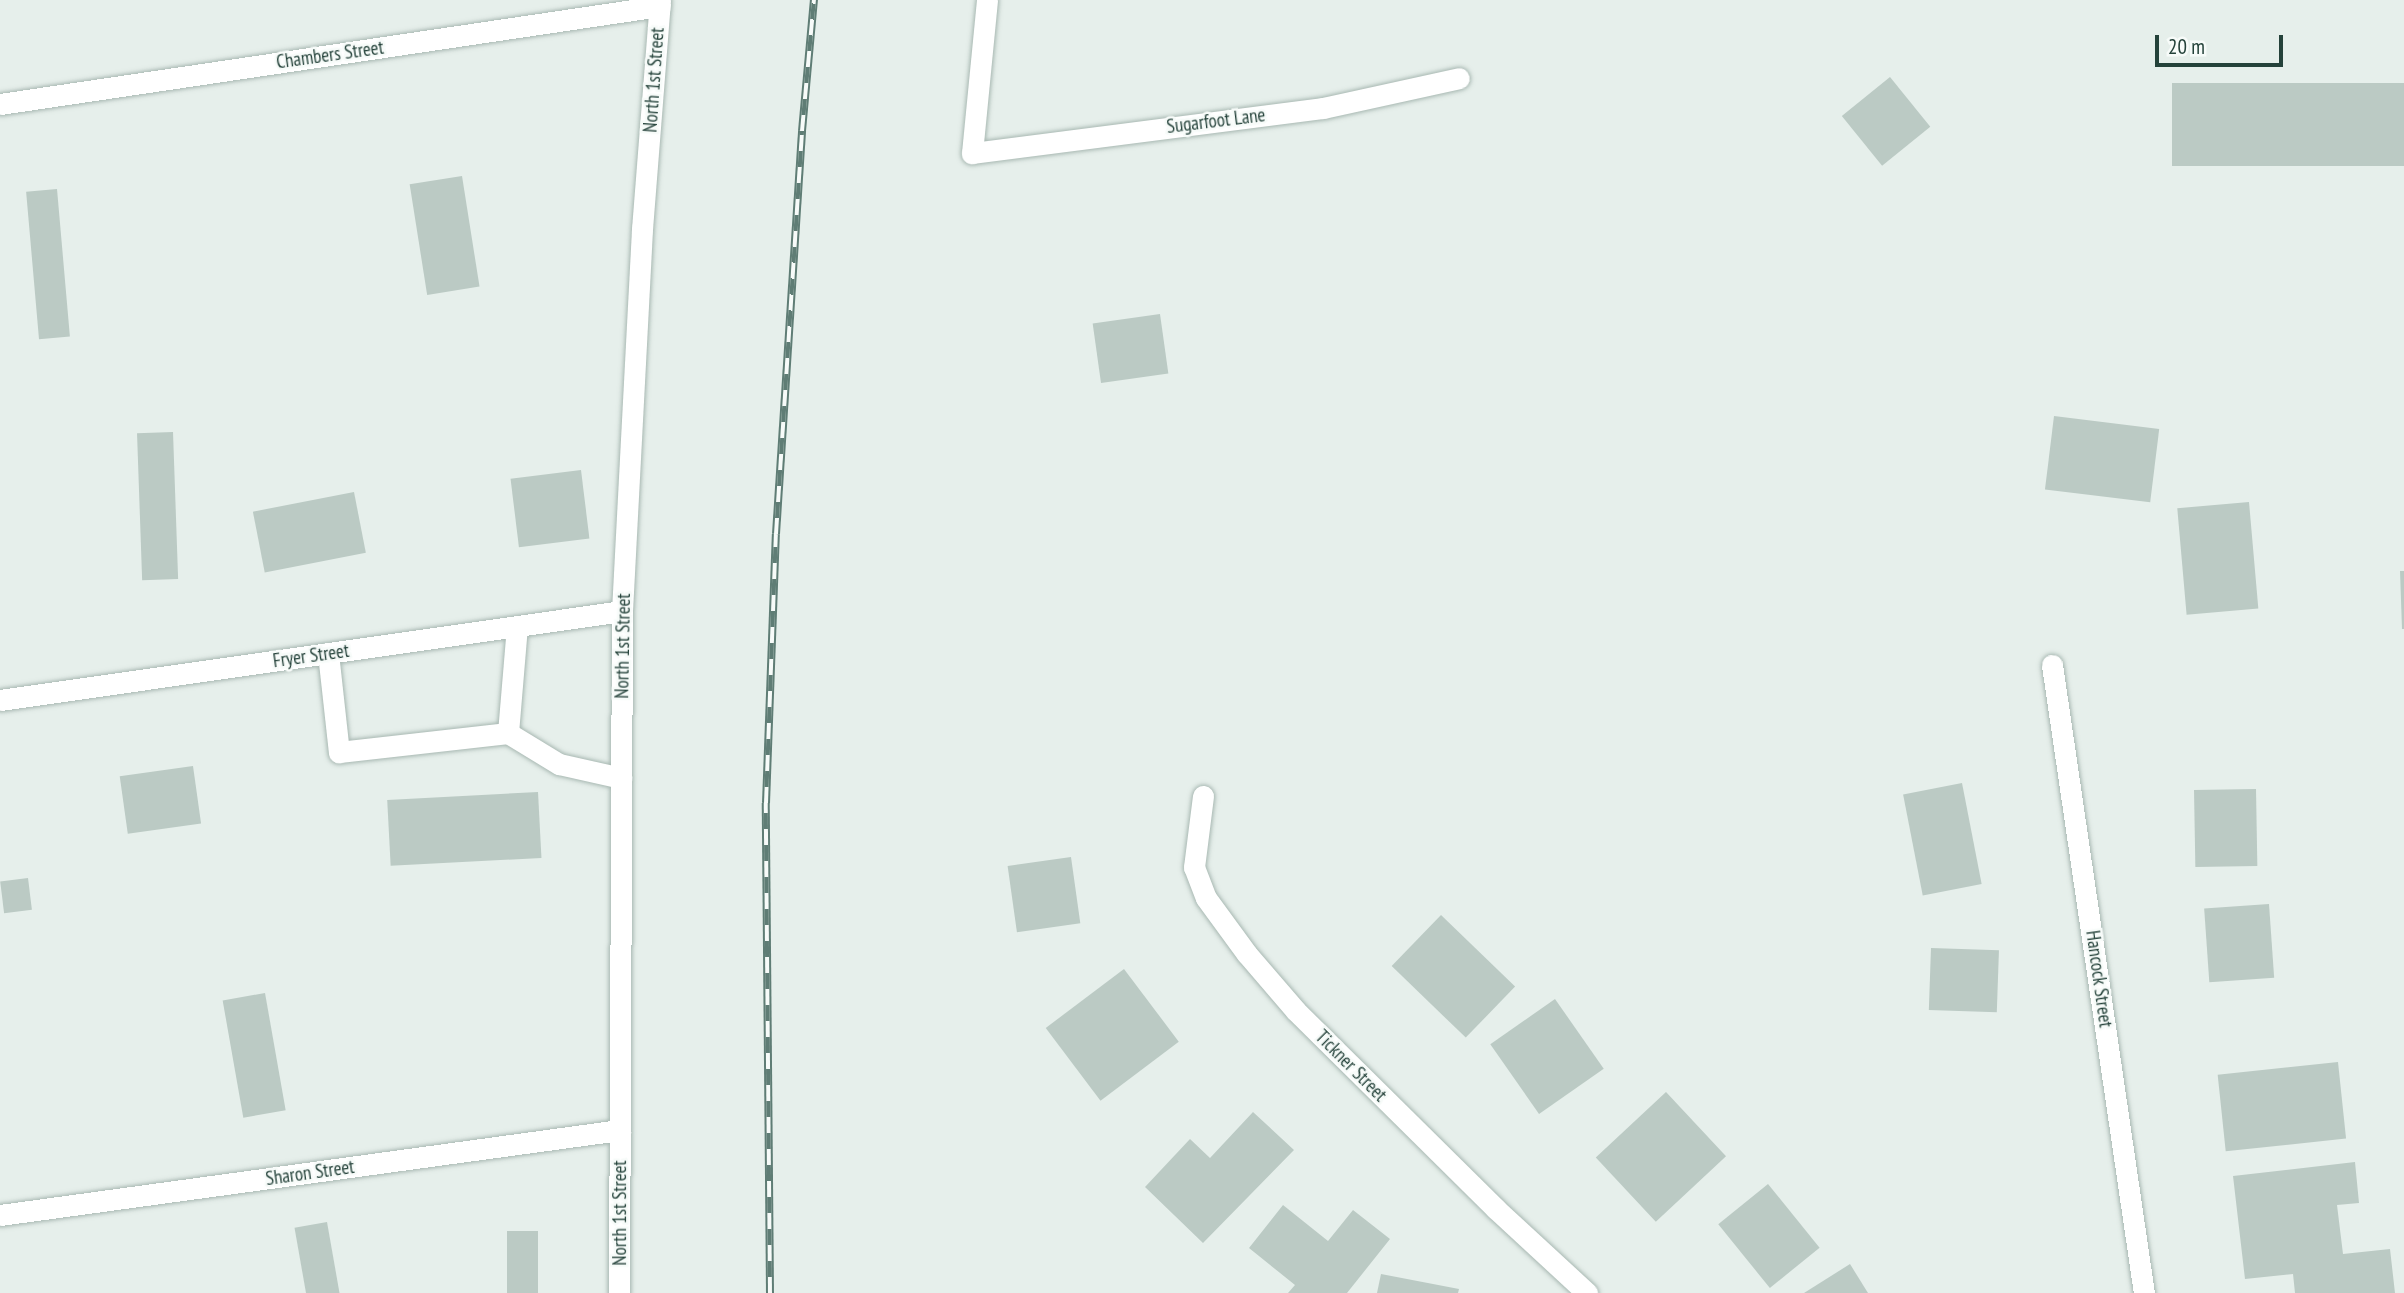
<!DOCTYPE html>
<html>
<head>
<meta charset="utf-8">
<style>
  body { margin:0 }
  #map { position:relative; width:2404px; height:1293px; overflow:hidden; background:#e6efeb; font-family:"PT Sans Narrow",sans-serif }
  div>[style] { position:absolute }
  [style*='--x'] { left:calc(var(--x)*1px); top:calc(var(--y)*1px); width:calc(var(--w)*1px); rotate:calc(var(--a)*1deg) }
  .building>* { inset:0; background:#bbcac4; transform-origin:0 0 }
  .roads { filter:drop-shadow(0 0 2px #a8b8b2) drop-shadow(0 0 2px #a8b8b2) }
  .lane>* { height:21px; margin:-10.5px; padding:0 10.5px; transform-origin:10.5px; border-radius:10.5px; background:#fff }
  .street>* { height:21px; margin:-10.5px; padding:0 10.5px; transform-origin:10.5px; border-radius:10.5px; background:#fff }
  .secondary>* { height:21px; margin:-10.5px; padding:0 10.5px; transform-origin:10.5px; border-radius:10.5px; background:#fff }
  .rail>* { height:8px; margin-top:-4px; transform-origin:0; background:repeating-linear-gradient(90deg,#f7fbf9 0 16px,#5f7d75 0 32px); box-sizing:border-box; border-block:2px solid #5f7d75 }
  span { translate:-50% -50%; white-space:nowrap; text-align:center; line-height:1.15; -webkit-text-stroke:5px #f7fbf9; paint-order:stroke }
  .street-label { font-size:19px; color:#24423a }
  .scale { position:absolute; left:2155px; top:35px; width:128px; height:32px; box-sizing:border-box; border:4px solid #24423a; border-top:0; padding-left:9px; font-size:21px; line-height:24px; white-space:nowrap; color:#24423a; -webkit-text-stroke:5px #f7fbf9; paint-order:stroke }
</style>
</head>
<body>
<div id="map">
  <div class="building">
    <div style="left:1890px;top:77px;width:64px;height:62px;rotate:51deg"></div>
    <div style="left:2404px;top:83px;width:83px;height:232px;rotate:90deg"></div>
    <div style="left:462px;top:176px;width:112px;height:53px;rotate:81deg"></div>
    <div style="left:57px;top:189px;width:148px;height:31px;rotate:85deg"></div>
    <div style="left:1160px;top:314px;width:60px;height:68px;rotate:82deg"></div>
    <div style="left:2054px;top:416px;width:106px;height:74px;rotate:7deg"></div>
    <div style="left:173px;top:432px;width:147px;height:36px;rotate:88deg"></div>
    <div style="left:581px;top:470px;width:69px;height:71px;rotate:83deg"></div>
    <div style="left:354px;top:492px;width:62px;height:103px;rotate:79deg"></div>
    <div style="left:2249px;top:502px;width:107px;height:72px;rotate:85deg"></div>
    <div style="clip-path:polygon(2400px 571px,2404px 571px,2404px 629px,2402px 629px)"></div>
    <div style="left:193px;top:766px;width:58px;height:74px;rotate:82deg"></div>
    <div style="left:1962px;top:783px;width:103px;height:60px;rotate:79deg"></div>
    <div style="left:2256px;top:789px;width:77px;height:62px;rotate:89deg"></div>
    <div style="left:538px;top:792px;width:66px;height:151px;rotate:87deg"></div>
    <div style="left:1071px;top:857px;width:67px;height:64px;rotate:82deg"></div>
    <div style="left:28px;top:878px;width:32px;height:28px;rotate:83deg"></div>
    <div style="left:2269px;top:904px;width:74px;height:65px;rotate:86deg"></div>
    <div style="left:1441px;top:915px;width:103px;height:71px;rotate:44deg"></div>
    <div style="left:1931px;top:948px;width:68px;height:62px;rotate:2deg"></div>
    <div style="left:1124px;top:969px;width:91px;height:98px;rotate:53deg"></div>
    <div style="left:265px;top:993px;width:119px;height:43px;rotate:80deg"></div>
    <div style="left:1555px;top:999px;width:85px;height:79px;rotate:55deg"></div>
    <div style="left:2338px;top:1062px;width:77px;height:121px;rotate:84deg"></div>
    <div style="left:1666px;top:1092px;width:88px;height:96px;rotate:47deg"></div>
    <div style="clip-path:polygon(1253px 1112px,1294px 1150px,1203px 1243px,1145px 1187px,1190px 1139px,1210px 1158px)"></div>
    <div style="clip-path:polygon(2355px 1162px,2359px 1203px,2337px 1205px,2343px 1254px,2390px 1249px,2395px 1293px,2295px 1293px,2293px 1274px,2245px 1279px,2233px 1176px)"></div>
    <div style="left:1768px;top:1184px;width:82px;height:64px;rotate:51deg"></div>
    <div style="clip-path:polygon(1283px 1205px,1328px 1241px,1353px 1210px,1390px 1239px,1347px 1293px,1288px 1293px,1295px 1285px,1249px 1248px)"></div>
    <div style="left:327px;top:1222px;width:72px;height:33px;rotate:80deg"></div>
    <div style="left:507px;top:1231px;width:31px;height:62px"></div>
    <div style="clip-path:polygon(1850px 1264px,1868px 1293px,1804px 1293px)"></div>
    <div style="clip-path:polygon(1381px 1274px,1459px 1289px,1458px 1293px,1377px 1293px)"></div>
  </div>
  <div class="roads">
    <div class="lane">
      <div style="--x:328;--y:653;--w:100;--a:83.7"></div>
      <div style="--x:339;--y:752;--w:170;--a:-6.4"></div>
      <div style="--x:508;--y:733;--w:60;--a:31.3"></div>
      <div style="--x:559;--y:764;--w:64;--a:12.7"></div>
      <div style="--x:508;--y:733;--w:107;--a:-85.2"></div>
    </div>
    <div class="street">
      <div style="--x:987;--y:0;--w:154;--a:95.6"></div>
      <div style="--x:972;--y:153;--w:354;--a:-7.3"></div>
      <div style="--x:1323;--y:108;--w:139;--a:-12.4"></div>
      <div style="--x:0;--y:104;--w:667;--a:-8.45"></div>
      <div style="--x:2052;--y:665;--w:635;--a:81.67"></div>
      <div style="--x:0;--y:700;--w:628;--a:-8.14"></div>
      <div style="--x:1203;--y:796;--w:72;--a:97.2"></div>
      <div style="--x:1194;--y:867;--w:33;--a:69"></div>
      <div style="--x:1206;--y:898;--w:69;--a:53.8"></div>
      <div style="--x:1247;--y:954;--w:75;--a:49.3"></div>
      <div style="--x:1296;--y:1011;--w:281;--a:44.7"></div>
      <div style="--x:1496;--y:1209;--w:124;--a:42.7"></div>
      <div style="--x:0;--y:1215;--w:626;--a:-7.81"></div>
    </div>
    <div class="secondary">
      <div style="--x:619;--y:1293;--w:682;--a:-89.75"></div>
      <div style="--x:622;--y:611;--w:383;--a:-87"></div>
      <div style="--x:642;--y:229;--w:230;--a:-85.5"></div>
    </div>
  </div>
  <div class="rail">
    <div style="--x:770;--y:1293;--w:490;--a:-90.5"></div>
    <div style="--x:766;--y:803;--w:269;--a:-87.9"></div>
    <div style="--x:776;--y:534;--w:404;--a:-86.3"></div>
    <div style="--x:802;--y:131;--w:132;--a:-84.8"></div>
  </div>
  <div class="street-label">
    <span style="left:330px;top:55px;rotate:-8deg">Chambers Street</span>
    <span style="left:654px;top:80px;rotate:-86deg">North 1st Street</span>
    <span style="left:1216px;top:121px;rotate:-7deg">Sugarfoot Lane</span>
    <span style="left:623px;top:646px;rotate:-89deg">North 1st Street</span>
    <span style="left:311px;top:656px;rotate:-8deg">Fryer Street</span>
    <span style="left:2099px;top:979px;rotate:82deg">Hancock Street</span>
    <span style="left:1351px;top:1066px;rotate:45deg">Tickner Street</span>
    <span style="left:310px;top:1173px;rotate:-8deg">Sharon Street</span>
    <span style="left:620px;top:1213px;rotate:-90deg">North 1st Street</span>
  </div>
  <div class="scale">20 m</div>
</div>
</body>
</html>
